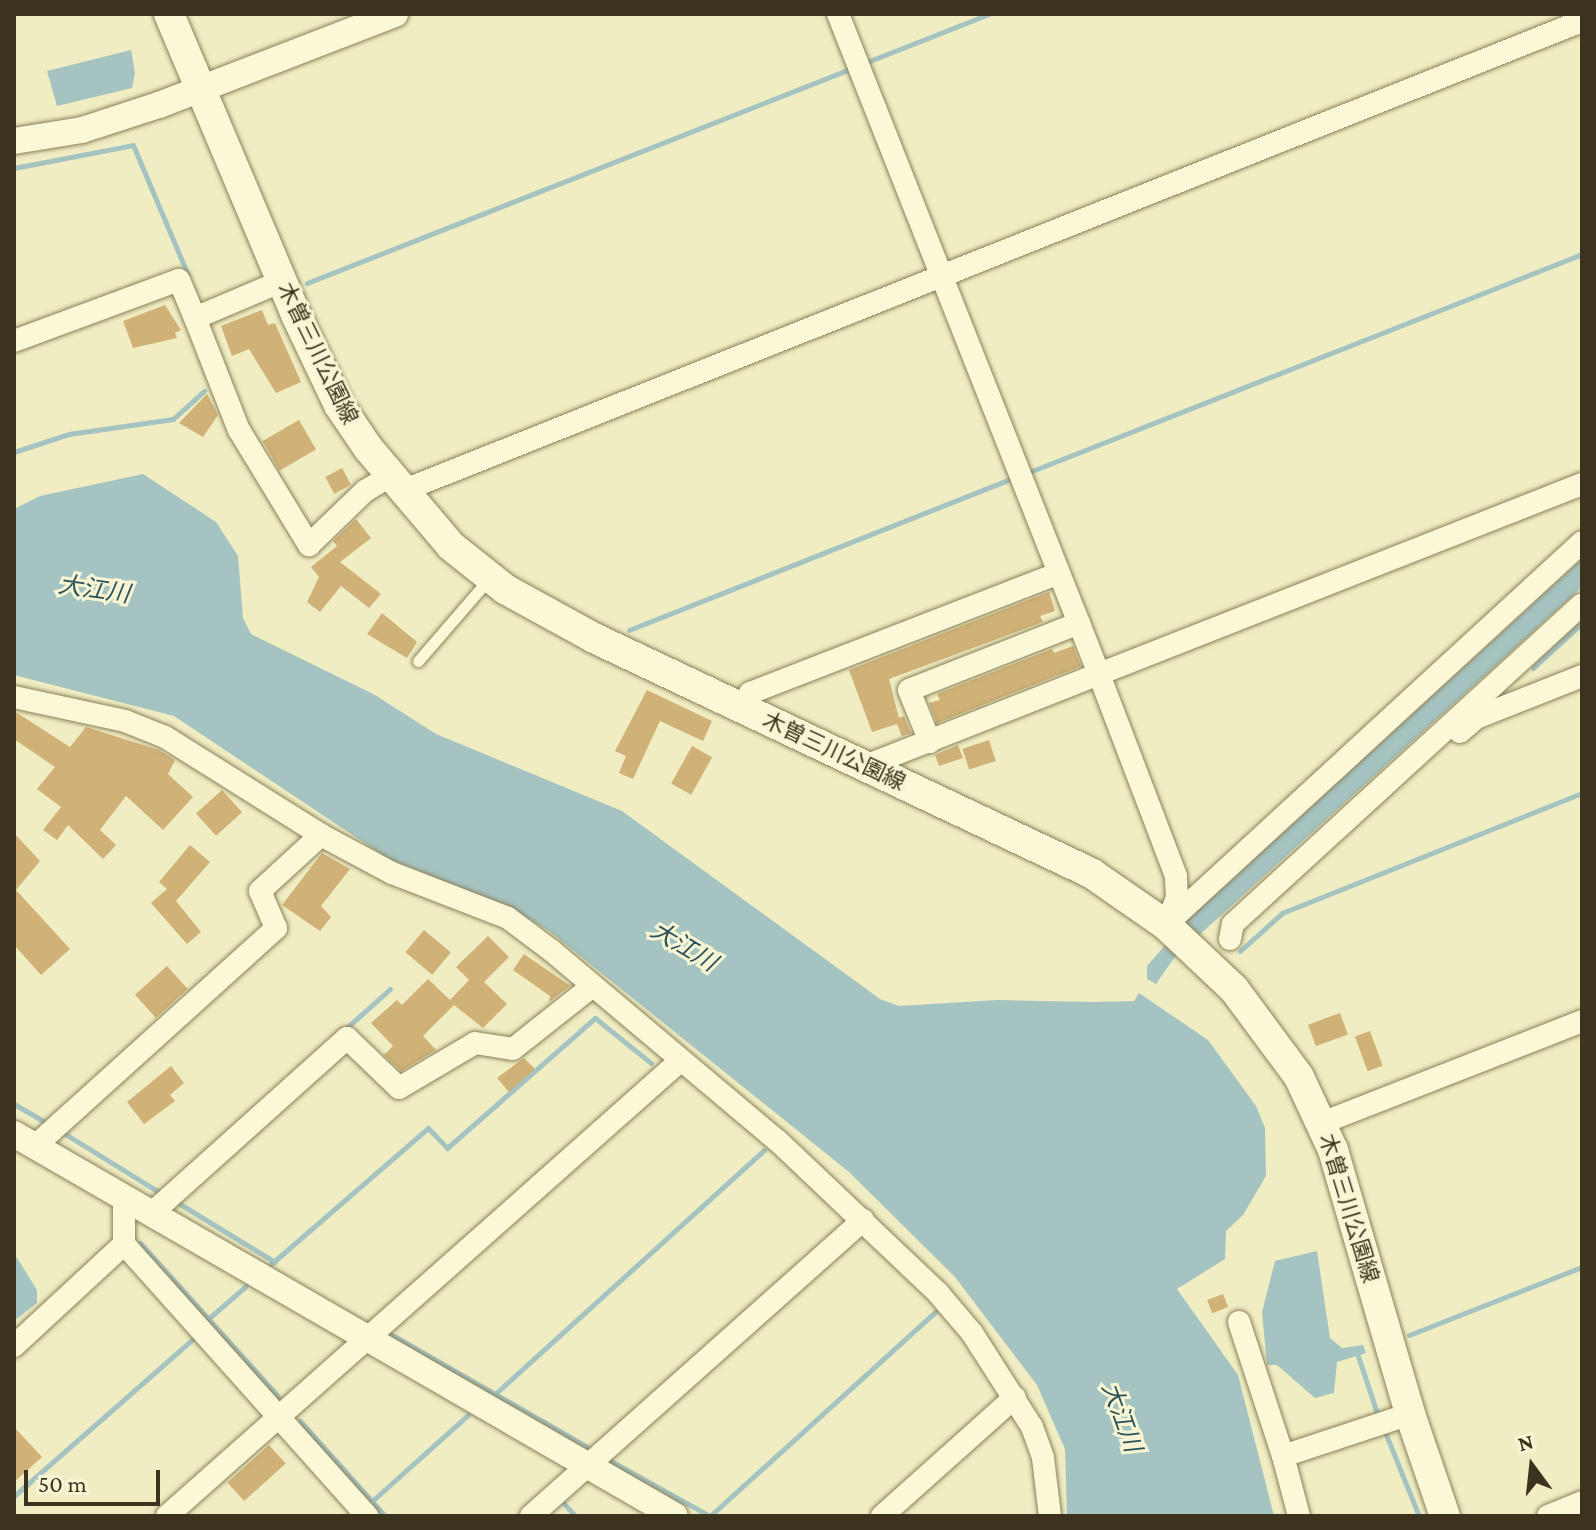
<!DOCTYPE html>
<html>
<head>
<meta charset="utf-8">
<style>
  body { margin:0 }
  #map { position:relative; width:1596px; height:1530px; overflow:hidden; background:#f0edc3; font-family:"Crimson Pro","Noto Sans JP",serif }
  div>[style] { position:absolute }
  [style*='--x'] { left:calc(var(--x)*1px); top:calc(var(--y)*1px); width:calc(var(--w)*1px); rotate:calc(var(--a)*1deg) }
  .water>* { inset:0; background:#a5c3c1 }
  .stream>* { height:5px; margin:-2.5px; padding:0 2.5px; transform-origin:2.5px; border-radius:2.5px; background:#a5c3c1 }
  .building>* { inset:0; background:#d0b177; transform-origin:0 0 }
  .roads { filter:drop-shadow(0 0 2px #8c8059) drop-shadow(0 0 2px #8c8059) }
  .service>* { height:11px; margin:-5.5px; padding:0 5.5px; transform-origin:5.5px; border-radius:5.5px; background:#faf8d7 }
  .minor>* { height:22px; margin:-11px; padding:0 11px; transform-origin:11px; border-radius:11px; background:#faf8d7 }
  .tertiary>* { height:26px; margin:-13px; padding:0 13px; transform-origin:13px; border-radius:13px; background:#faf8d7 }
  .secondary>* { height:30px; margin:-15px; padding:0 15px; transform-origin:15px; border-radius:15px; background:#faf8d7 }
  span { translate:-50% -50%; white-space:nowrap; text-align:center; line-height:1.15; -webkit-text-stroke:6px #f7f5d3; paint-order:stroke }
  .street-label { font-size:22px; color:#3b331e }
  .water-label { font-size:24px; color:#2c535b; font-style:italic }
  .frame { position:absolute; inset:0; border:16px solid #3b331e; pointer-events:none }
  .north { position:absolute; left:1492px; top:1426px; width:80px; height:80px; -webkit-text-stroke:6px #f7f5d3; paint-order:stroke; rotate:345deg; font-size:22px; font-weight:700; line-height:32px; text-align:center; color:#3b331e }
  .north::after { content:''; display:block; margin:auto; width:28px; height:36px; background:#3b331e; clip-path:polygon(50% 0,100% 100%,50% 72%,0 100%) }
  .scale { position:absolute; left:24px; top:1470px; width:136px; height:36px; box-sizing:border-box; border:4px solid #3b331e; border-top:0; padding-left:10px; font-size:24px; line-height:28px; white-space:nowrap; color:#3b331e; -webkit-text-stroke:6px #f7f5d3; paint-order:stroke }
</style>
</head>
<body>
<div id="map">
  <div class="water">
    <div style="clip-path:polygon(131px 50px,135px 73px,132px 88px,57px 106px,47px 71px)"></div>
    <div style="clip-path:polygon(143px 474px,216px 522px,238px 556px,243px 618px,251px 634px,375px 695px,436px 734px,622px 811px,880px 999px,899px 1006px,997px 1000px,1094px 1002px,1134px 1001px,1139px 993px,1208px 1040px,1256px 1106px,1265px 1128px,1266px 1176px,1243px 1215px,1226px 1231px,1225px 1259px,1177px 1289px,1238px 1375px,1274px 1516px,1067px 1516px,1065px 1449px,1037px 1385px,955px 1277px,849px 1172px,549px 931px,514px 910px,387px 858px,174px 716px,14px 675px,14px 509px,40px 496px)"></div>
    <div style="clip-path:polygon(1582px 559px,1582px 587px,1174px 958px,1156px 984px,1147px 979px,1147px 966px,1189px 918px)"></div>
    <div style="clip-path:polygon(1317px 1251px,1330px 1338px,1342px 1348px,1363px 1345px,1366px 1353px,1337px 1362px,1334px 1393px,1315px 1398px,1277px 1365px,1267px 1365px,1262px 1312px,1275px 1261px)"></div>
    <div style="clip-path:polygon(14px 1253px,37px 1290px,37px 1303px,14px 1321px)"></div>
  </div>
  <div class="stream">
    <div style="--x:867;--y:62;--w:131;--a:-21.5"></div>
    <div style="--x:14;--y:168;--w:121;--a:-10.9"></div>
    <div style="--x:133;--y:145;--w:141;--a:67.1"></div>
    <div style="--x:307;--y:283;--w:584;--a:-21.51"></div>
    <div style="--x:14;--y:452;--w:58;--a:-18.1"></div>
    <div style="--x:69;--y:434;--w:105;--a:-8.2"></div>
    <div style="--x:173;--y:419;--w:42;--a:-42.1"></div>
    <div style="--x:1027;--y:473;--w:597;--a:-21.53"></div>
    <div style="--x:629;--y:630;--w:412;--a:-21.6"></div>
    <div style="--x:1533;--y:668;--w:67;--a:-42.6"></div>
    <div style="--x:1240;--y:951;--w:57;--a:-42.1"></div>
    <div style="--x:1282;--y:913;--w:323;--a:-21.8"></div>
    <div style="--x:343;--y:1031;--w:63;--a:-41.8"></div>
    <div style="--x:14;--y:1104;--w:34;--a:30"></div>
    <div style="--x:62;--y:1132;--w:118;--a:31.8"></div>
    <div style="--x:175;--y:1201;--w:117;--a:31.4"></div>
    <div style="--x:140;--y:1243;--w:206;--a:48"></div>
    <div style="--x:271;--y:1264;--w:208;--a:-40.9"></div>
    <div style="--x:428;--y:1128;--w:28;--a:46"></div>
    <div style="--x:447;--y:1148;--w:197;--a:-41.3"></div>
    <div style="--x:595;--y:1018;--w:72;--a:38.8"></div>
    <div style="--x:208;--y:1319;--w:50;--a:-41"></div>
    <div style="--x:392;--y:1335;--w:232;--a:29.8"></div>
    <div style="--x:1409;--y:1335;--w:186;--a:-21.5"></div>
    <div style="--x:1357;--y:1353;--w:66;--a:71.6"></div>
    <div style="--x:495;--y:1394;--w:363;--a:-42.2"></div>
    <div style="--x:300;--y:1421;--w:127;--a:48.2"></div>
    <div style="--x:1385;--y:1432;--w:91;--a:68"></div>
    <div style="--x:607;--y:1459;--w:118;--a:29"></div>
    <div style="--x:14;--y:1496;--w:242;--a:-41.3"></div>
    <div style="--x:559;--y:1498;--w:24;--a:48"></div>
    <div style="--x:372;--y:1501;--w:129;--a:-41.9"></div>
    <div style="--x:710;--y:1516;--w:304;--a:-42.2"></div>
  </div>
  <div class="building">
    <div style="clip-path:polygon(165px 305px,181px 330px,175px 333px,177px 338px,133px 348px,123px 321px)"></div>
    <div style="clip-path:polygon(262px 310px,268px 325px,275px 323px,301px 382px,276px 393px,249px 349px,232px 356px,221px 326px)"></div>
    <div style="clip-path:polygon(207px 394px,218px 415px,203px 437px,179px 423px)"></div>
    <div style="left:299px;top:420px;width:34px;height:42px;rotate:60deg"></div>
    <div style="left:342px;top:468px;width:19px;height:19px;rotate:62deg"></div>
    <div style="clip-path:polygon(356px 519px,371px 538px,340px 562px,381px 594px,369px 608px,341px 586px,320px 612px,307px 602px,319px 577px,311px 567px,337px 546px,333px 541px)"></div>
    <div style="clip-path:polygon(1049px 592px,1055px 611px,1040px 616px,1043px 622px,889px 679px,899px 718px,904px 716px,911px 733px,902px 736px,897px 724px,872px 732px,849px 670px)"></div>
    <div style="clip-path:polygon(382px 613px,417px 642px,407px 658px,367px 634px)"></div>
    <div style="clip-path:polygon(1073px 646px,1081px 666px,937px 723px,929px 703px,940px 700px,937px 694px,1052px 649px,1054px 653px)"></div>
    <div style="clip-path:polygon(647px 690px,712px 721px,703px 741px,660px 721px,633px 779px,619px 773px,626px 756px,615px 751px)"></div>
    <div style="clip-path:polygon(14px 711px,70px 747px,86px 727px,159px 750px,175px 760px,168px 774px,193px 797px,163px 830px,126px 796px,100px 830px,116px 845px,103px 859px,68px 825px,57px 840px,43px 830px,61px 807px,37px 789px,55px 767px,14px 739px)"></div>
    <div style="left:989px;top:740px;width:22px;height:28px;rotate:72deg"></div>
    <div style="clip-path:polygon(958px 745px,963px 758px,939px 766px,935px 755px)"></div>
    <div style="left:692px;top:746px;width:23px;height:43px;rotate:29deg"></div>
    <div style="left:222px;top:790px;width:30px;height:35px;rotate:48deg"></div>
    <div style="clip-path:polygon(14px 833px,40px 861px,16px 890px,70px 949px,41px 975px,14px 945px)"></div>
    <div style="clip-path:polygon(190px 845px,210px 862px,176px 901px,201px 932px,187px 944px,151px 903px,167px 889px,159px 882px)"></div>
    <div style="clip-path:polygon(322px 853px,350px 869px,321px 906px,331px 917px,320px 931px,282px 905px)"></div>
    <div style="left:424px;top:930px;width:35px;height:29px;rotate:40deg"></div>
    <div style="clip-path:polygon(488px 936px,509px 957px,484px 982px,507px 1004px,483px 1028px,454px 1005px,423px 1036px,436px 1050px,401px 1071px,384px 1055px,393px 1046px,371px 1023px,397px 1000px,402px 1005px,428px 979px,450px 1000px,469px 980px,456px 967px)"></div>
    <div style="clip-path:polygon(524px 954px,569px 985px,570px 986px,549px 1002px,550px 996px,513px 970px)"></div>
    <div style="left:167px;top:966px;width:31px;height:43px;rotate:48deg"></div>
    <div style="left:1340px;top:1013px;width:23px;height:34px;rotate:70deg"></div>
    <div style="left:1370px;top:1031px;width:37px;height:16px;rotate:70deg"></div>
    <div style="clip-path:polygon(524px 1058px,535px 1069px,509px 1092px,497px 1078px)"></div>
    <div style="clip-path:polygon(171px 1066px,184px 1083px,170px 1095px,175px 1101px,144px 1124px,127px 1102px)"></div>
    <div style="left:1223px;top:1294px;width:14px;height:17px;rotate:69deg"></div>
    <div style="clip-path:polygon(14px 1427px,42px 1457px,14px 1482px)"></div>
    <div style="left:269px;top:1445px;width:25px;height:56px;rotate:48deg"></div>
  </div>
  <div class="roads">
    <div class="service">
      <div style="--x:418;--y:661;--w:107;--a:-49.2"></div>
    </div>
    <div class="minor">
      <div style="--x:838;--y:14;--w:710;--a:68.42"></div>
      <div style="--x:1099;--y:674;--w:251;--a:158.5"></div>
      <div style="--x:195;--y:318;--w:120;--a:68.6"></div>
      <div style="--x:239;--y:430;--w:135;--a:58.7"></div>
      <div style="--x:309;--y:545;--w:78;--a:-44"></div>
      <div style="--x:365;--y:491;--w:29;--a:-31"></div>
      <div style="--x:14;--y:341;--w:176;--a:-20.3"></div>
      <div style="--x:179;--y:280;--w:41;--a:67.2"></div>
      <div style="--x:195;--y:318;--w:95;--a:-23"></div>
      <div style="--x:402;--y:491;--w:1270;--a:-21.72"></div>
      <div style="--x:14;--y:697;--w:114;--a:12.2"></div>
      <div style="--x:125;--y:721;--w:43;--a:21.8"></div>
      <div style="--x:165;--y:737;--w:184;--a:32.1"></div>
      <div style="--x:321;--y:835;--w:81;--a:28.2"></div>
      <div style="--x:392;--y:873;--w:124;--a:21.2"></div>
      <div style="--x:508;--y:918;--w:55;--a:36.9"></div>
      <div style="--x:552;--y:951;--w:295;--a:40.1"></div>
      <div style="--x:778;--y:1141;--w:221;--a:43.5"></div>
      <div style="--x:938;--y:1293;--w:52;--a:49.6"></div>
      <div style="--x:972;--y:1333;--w:112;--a:57.4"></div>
      <div style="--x:1032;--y:1427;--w:33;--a:70"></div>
      <div style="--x:1043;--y:1458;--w:58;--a:83.1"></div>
      <div style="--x:742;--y:708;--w:17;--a:-62"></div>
      <div style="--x:750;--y:693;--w:331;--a:-21.2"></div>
      <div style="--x:1460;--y:732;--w:21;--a:-41"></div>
      <div style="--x:1476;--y:718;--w:114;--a:-21.6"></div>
      <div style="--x:930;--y:742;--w:56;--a:-112"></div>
      <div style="--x:909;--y:690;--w:183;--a:-21.5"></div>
      <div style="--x:1171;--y:920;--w:558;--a:-42.6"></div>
      <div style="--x:1166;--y:925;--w:29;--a:-68"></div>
      <div style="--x:1177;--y:898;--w:22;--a:-93"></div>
      <div style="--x:1176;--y:876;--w:216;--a:-110.9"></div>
      <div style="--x:1099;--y:674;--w:519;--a:-21.47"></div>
      <div style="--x:1230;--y:939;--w:15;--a:-79"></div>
      <div style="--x:1233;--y:924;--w:473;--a:-42.5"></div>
      <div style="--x:1322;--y:1123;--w:279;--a:-21.4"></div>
      <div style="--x:35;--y:1146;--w:325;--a:-42.1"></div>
      <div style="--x:276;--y:928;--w:40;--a:-113.4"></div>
      <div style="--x:260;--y:891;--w:83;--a:-42.6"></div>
      <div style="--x:124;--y:1197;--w:47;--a:90"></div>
      <div style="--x:124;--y:1244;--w:365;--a:48.2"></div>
      <div style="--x:152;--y:1213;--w:262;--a:-41.9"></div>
      <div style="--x:347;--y:1038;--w:72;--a:43.9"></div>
      <div style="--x:399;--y:1088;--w:88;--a:-30.6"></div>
      <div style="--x:475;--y:1043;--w:38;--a:9"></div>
      <div style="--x:513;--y:1049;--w:98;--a:-38.4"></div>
      <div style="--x:1239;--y:1322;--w:141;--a:71.8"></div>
      <div style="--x:14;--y:1346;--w:150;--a:-42.8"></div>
      <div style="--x:167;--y:1516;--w:686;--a:-41.57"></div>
      <div style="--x:531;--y:1516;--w:445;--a:-41.7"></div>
      <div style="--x:882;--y:1516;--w:178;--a:-41.8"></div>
      <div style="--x:1299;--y:1516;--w:62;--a:-104.9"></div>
      <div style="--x:1283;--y:1456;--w:134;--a:-18.3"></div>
      <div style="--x:1548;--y:1516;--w:37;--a:-22"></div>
    </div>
    <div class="tertiary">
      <div style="--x:14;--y:141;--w:69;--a:-9.2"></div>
      <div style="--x:82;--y:130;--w:81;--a:-18"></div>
      <div style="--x:159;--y:105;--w:253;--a:-21.1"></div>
      <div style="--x:14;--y:1134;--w:763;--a:30.02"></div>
    </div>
    <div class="secondary">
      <div style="--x:169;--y:14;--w:327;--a:67.1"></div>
      <div style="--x:296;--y:315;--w:100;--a:64.5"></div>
      <div style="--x:339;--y:405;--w:52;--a:56"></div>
      <div style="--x:368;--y:448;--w:128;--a:49.7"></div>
      <div style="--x:451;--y:546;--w:69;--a:38.5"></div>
      <div style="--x:505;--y:589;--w:102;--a:28.8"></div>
      <div style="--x:594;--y:638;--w:550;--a:25.31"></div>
      <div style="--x:1091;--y:873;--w:91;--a:34.7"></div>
      <div style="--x:1166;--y:925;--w:93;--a:43.3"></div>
      <div style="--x:1234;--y:989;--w:109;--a:53.5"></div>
      <div style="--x:1299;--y:1077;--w:81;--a:65"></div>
      <div style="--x:1333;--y:1150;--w:275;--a:73.7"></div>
      <div style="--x:1410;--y:1414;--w:108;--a:71.1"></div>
    </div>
  </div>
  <div class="street-label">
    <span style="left:318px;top:353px;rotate:64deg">木曽三川公園線</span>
    <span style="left:834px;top:751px;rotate:25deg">木曽三川公園線</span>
    <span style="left:1349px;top:1208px;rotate:73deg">木曽三川公園線</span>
  </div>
  <div class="water-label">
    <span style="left:94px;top:589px;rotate:8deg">大江川</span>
    <span style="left:684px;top:946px;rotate:31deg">大江川</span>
    <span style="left:1122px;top:1417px;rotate:70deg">大江川</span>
  </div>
  <div class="frame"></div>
  <div class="north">N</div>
  <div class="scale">50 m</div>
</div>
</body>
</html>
